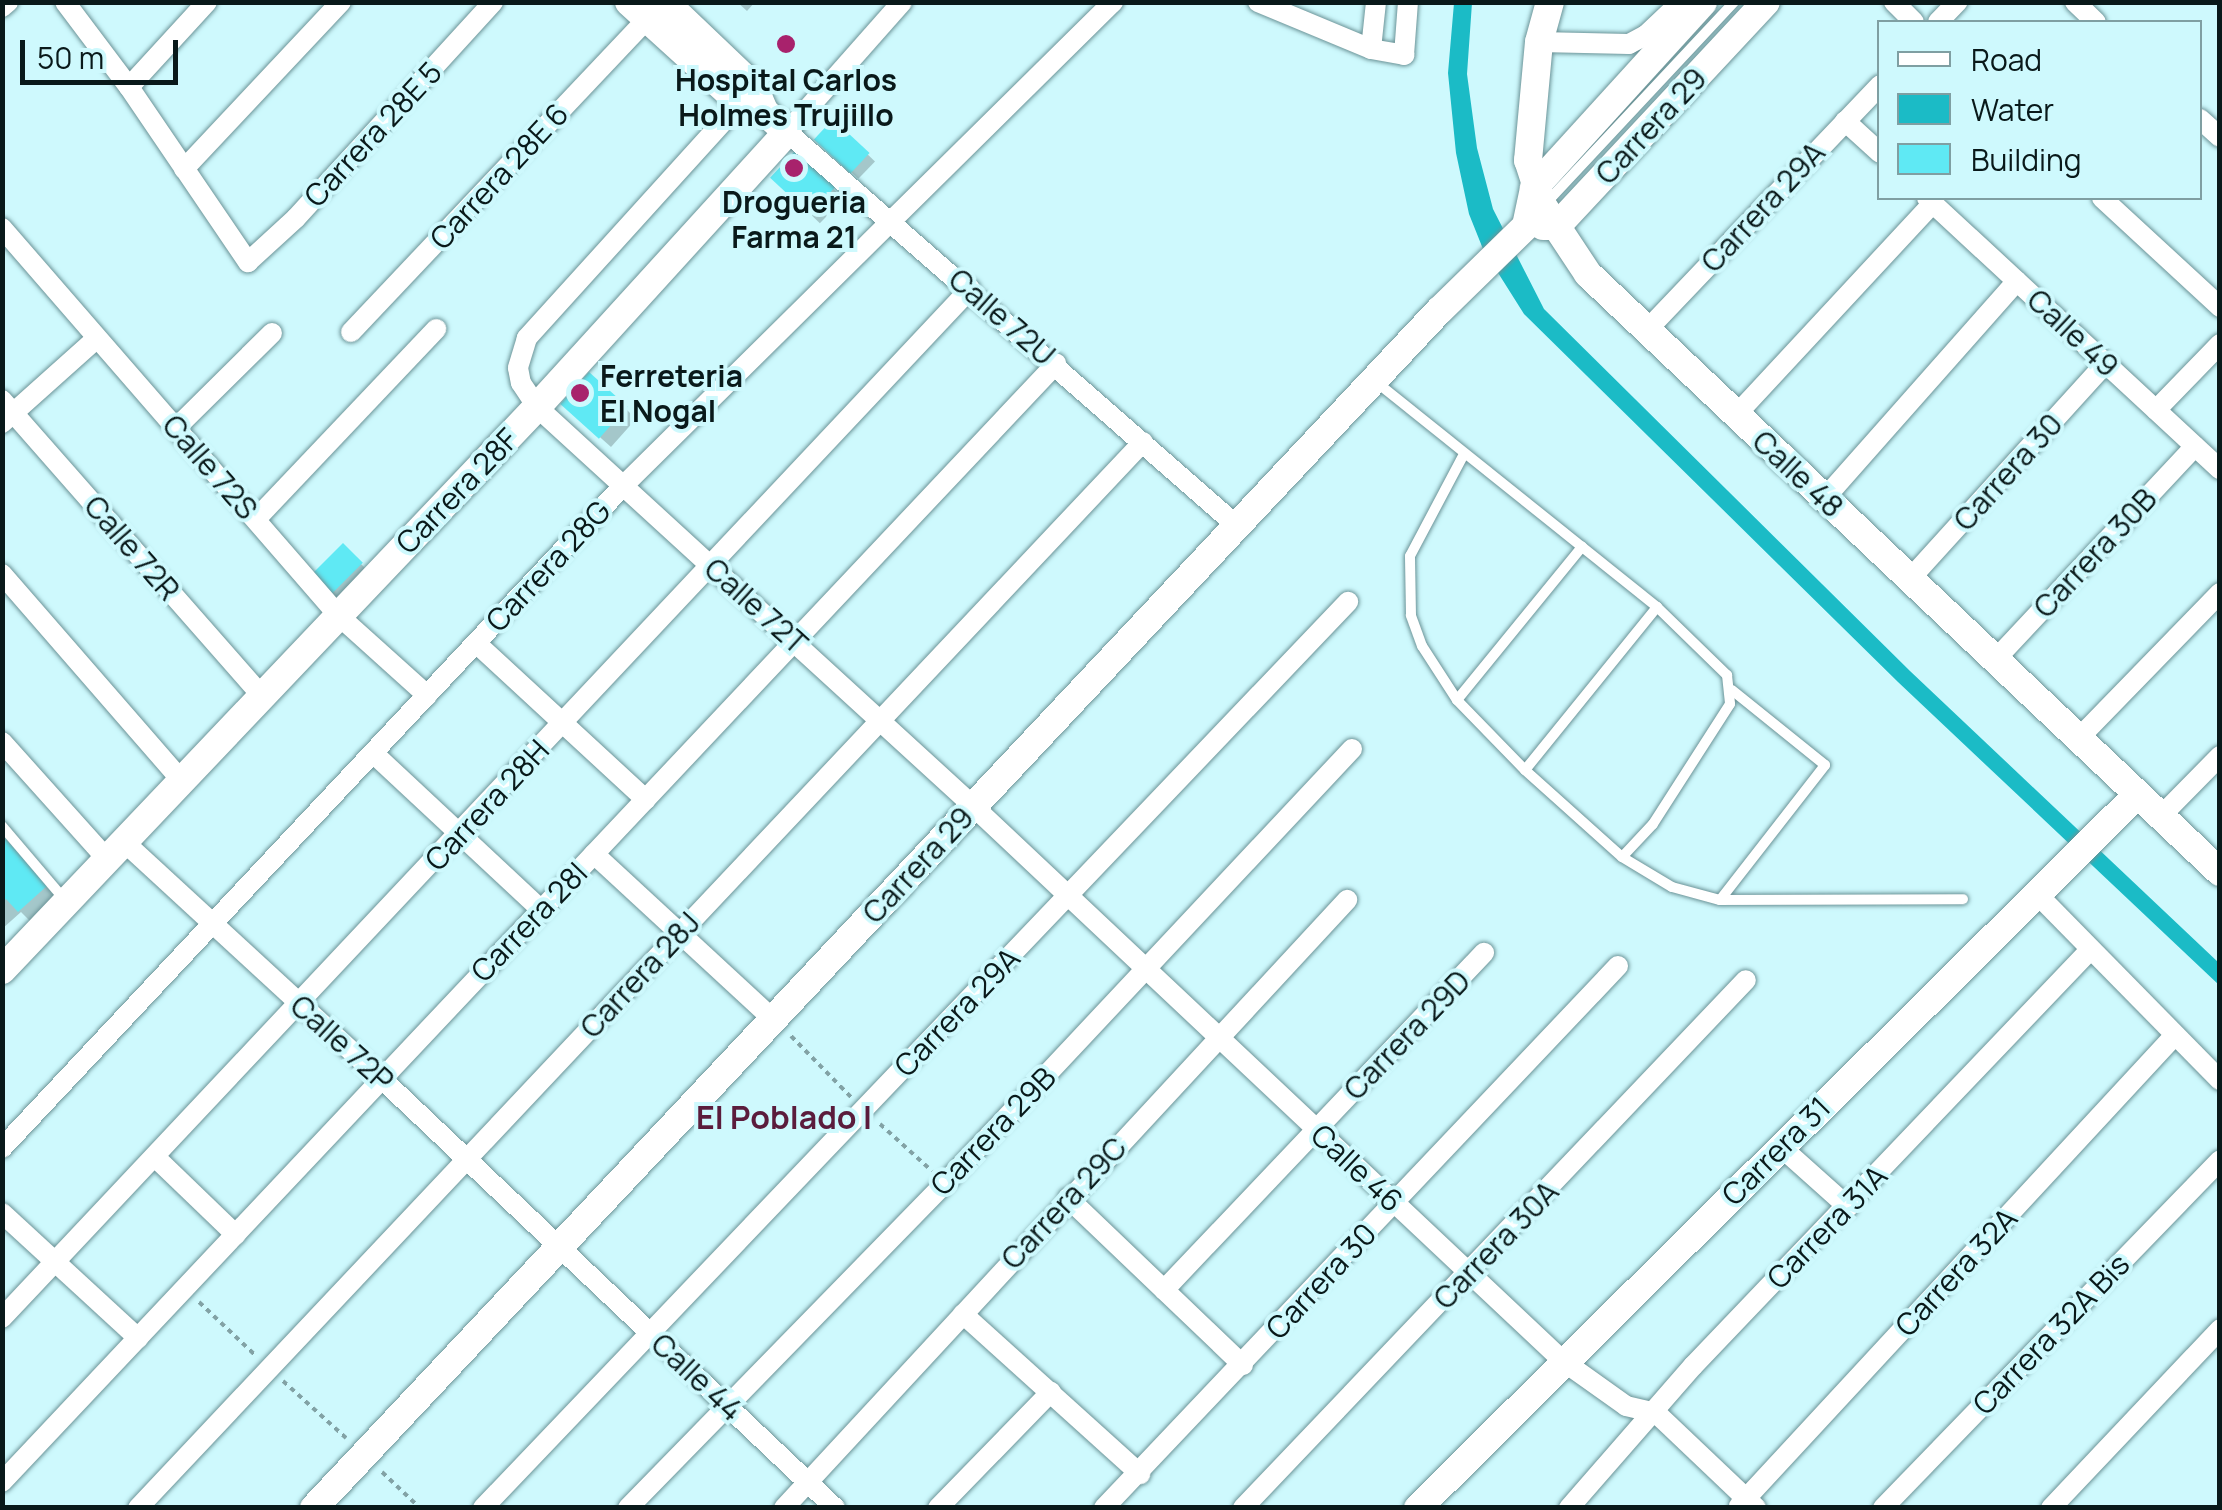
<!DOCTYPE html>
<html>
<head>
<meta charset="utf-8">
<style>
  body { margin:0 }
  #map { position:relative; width:2222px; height:1510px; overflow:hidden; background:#cef9fd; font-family:Manrope,sans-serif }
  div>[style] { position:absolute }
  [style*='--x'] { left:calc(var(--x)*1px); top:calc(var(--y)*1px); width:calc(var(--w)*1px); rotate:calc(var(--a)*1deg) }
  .water>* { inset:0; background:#1bbbc6 }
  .shadow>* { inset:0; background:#0003; transform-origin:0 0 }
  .building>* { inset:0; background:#5fe9f4; transform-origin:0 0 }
  .path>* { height:4px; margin-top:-2px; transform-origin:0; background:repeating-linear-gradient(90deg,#82a2a5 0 5px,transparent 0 10px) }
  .roads { filter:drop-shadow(0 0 2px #6b9397) drop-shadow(0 0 2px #6b9397) }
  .lane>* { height:10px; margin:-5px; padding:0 5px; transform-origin:5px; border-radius:5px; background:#fff }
  .street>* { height:20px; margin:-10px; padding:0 10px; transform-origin:10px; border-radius:10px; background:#fff }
  .secondary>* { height:28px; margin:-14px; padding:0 14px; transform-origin:14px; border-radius:14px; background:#fff }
  .dots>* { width:28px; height:28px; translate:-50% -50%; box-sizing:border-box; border:5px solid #cef9fd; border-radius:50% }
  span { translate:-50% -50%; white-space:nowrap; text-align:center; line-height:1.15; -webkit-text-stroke:8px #cef9fd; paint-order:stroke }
  .poi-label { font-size:30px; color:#09191a; font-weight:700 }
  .left { translate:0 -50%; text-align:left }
  .street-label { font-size:30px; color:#09191a }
  .neighbourhood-label { font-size:32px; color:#5b1c3c; font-weight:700 }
  .frame { position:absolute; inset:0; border:5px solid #09191a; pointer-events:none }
  .legend { position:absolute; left:1877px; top:20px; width:325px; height:180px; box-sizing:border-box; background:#cef9fd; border:2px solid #7f9fa2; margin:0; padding:12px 18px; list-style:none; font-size:30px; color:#09191a }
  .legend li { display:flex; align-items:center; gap:20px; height:50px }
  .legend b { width:50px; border:2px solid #7f9fa2 }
  .scale { position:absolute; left:20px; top:40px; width:158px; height:45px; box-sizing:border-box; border:5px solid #09191a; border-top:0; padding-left:12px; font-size:30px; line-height:35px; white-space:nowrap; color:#09191a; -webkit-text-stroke:8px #cef9fd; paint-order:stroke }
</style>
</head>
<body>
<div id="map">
  <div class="water">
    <div style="clip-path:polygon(1454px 3px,1472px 3px,1467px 74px,1477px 148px,1493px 209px,1544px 309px,1910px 671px,2219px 963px,2219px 985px,1898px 682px,1524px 314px,1483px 249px,1469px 214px,1456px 153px,1448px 73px)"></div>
  </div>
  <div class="shadow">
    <div style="clip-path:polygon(737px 2px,755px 2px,747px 11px)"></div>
    <div style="left:834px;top:122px;width:57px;height:24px;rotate:44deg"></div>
    <div style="left:796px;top:153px;width:66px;height:34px;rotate:44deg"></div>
    <div style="clip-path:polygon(626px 409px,636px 419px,611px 447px,574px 414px)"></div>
    <div style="left:343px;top:546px;width:35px;height:43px;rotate:45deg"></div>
    <div style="clip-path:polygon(2px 840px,60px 901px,34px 925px,21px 912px,2px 929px)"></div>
  </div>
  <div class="building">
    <div style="left:833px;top:119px;width:50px;height:28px;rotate:43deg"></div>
    <div style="left:796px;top:150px;width:54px;height:38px;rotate:43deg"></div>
    <div style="left:589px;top:372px;width:52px;height:43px;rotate:42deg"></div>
    <div style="left:343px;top:543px;width:28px;height:47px;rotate:45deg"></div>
    <div style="clip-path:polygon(2px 835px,48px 885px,18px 912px,6px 899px,2px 902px)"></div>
  </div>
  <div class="path">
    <div style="--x:791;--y:1036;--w:86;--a:45.5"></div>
    <div style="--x:880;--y:1124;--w:70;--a:42.1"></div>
    <div style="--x:199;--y:1302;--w:76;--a:43.4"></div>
    <div style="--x:283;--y:1381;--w:85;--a:42.1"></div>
    <div style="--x:382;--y:1472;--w:52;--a:43.5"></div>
  </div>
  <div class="roads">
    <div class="lane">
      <div style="--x:1547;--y:202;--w:274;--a:-46.9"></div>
      <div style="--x:1375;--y:381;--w:361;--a:38.7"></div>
      <div style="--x:1657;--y:607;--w:98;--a:44.2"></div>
      <div style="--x:1727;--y:675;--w:29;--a:84"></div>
      <div style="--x:1730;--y:704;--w:143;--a:122.7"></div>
      <div style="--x:1653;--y:824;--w:45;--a:133.2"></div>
      <div style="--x:1622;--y:857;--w:130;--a:-138.1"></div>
      <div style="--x:1525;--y:770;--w:98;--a:-134.2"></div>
      <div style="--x:1457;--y:700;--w:64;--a:-122.9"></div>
      <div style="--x:1422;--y:646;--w:33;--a:-110"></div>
      <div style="--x:1411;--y:615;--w:59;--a:-91"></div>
      <div style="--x:1410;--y:556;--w:113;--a:-62.1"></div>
      <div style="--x:1457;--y:700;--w:198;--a:-50.8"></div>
      <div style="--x:1525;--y:770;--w:210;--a:-51"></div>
      <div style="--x:2;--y:826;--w:97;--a:49.6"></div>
      <div style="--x:1622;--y:857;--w:58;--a:31"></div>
      <div style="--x:1672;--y:887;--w:50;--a:15.2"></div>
      <div style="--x:1720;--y:900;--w:243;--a:-0.2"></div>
      <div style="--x:1720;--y:900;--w:171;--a:-52.1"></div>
      <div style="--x:1825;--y:765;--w:119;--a:-141.1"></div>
    </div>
    <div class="street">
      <div style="--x:65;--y:2;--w:106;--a:53"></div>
      <div style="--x:129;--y:87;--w:212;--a:55.8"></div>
      <div style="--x:248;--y:262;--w:65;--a:-42.5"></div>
      <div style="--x:296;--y:218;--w:292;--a:-47.6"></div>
      <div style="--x:902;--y:2;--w:174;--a:131.5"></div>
      <div style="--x:787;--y:132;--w:598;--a:41.2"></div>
      <div style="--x:1258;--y:2;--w:122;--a:22.6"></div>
      <div style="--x:1371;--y:49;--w:34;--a:10"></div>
      <div style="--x:1404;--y:55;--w:53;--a:-85.7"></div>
      <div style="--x:1894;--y:2;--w:28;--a:45"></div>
      <div style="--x:2075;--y:2;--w:29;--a:44"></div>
      <div style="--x:2;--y:7;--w:8;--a:-40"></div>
      <div style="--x:1938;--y:22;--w:28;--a:-46"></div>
      <div style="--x:1539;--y:42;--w:90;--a:1.3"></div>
      <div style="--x:1629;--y:44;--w:19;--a:-28"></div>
      <div style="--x:1646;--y:35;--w:48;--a:-43.3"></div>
      <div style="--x:1371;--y:49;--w:47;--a:-83.9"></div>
      <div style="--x:129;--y:87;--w:115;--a:-47.5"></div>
      <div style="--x:749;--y:93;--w:331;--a:132.2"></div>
      <div style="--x:527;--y:338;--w:31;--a:107"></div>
      <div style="--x:518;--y:368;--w:15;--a:79"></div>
      <div style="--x:521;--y:383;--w:29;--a:56"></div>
      <div style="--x:537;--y:407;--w:591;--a:42.46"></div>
      <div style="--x:973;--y:806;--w:810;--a:43.25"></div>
      <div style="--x:1563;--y:1361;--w:77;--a:35.5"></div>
      <div style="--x:1626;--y:1406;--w:31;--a:13"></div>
      <div style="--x:1656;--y:1413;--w:138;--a:43.5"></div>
      <div style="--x:2200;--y:119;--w:27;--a:42"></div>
      <div style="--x:1845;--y:121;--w:47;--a:42.4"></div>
      <div style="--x:184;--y:169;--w:229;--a:-46.8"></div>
      <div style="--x:1927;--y:198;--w:399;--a:42.8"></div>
      <div style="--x:2102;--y:198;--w:161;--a:42.7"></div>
      <div style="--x:2;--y:228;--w:513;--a:49.03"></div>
      <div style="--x:338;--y:615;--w:120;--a:42"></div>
      <div style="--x:1647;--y:330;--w:338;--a:-46.4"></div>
      <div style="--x:351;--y:332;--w:431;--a:-46.6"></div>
      <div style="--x:2;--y:400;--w:394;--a:48.7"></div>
      <div style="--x:2156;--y:410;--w:92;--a:-45.9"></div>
      <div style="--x:1736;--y:415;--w:289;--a:-47.1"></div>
      <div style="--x:2;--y:423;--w:126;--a:-41.8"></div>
      <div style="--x:176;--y:428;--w:135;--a:-44.7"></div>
      <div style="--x:1824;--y:499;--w:291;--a:-48.5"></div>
      <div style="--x:256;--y:519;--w:262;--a:-46.5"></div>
      <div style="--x:2;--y:574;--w:274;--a:49"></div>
      <div style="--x:1909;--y:580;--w:293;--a:-47.8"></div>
      <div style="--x:476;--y:643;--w:231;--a:42.7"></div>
      <div style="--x:1994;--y:661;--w:294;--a:-46.9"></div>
      <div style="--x:2077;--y:740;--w:205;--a:-45.8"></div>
      <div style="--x:2;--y:742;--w:156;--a:48.1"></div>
      <div style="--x:373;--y:753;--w:229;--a:43"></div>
      <div style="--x:2159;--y:818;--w:87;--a:-45.5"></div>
      <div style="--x:123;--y:841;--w:352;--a:42.6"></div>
      <div style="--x:382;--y:1079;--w:624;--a:43.44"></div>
      <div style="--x:594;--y:854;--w:243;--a:42.7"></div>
      <div style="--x:2037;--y:894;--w:261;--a:45.5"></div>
      <div style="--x:1781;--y:1147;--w:90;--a:41.8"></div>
      <div style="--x:2;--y:1148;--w:908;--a:-46.83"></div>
      <div style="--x:623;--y:486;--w:689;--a:-44.65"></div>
      <div style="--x:155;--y:1157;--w:112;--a:43.9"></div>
      <div style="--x:1068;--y:1198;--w:242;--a:43.7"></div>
      <div style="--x:2;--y:1213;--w:185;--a:42.6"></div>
      <div style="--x:1164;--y:1290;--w:465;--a:-46.5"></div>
      <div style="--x:963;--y:1314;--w:239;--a:42.1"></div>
      <div style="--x:2;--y:1318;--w:1413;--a:-46.75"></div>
      <div style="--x:2;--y:1482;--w:1537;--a:-46.69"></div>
      <div style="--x:1739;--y:1506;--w:640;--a:-47.21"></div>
      <div style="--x:138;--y:1508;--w:1465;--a:-46.69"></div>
      <div style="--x:483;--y:1508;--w:1253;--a:-46.33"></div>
      <div style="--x:628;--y:1508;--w:454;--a:-45.7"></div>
      <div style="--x:945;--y:1183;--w:595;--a:-46.84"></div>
      <div style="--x:784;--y:1508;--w:829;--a:-47.2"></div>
      <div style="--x:938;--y:1508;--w:162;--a:-45.8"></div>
      <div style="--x:1104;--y:1508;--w:747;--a:-46.52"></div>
      <div style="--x:1243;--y:1508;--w:729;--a:-46.39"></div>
      <div style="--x:1569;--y:1508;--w:189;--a:-48.9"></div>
      <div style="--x:1693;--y:1366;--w:574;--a:-46.34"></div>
      <div style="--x:1883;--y:1508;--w:484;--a:-45.9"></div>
      <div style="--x:2051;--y:1508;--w:246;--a:-46.6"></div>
    </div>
    <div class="secondary">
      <div style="--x:665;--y:2;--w:123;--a:43.7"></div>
      <div style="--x:754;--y:87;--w:26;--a:67"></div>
      <div style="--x:1550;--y:2;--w:41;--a:105.4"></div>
      <div style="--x:1539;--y:42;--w:119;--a:95.3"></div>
      <div style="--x:1528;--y:160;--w:48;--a:71.9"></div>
      <div style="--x:1543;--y:206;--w:82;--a:56.5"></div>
      <div style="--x:1588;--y:274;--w:870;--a:43.42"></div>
      <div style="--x:1543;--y:226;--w:14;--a:0"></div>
      <div style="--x:1557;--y:226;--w:306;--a:-47"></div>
      <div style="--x:2;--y:970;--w:777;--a:-46.46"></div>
      <div style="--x:537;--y:407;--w:372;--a:-47.7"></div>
      <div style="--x:787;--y:132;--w:31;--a:-138"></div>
      <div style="--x:764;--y:111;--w:25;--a:-162"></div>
      <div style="--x:740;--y:103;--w:150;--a:-137.7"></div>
      <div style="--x:314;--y:1508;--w:1643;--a:-46.78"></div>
      <div style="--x:1439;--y:311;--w:122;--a:-44.3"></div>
      <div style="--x:1526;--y:226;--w:39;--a:-78"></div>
      <div style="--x:1534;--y:188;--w:251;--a:-47.7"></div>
      <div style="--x:1418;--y:1508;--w:1011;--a:-44.76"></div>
    </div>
  </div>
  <div class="dots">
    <div style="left:786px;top:44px;background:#a8226c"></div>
    <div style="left:794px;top:168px;background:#a8226c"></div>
    <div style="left:580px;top:393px;background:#a8226c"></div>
  </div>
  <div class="poi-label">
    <span style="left:786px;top:97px">Hospital Carlos<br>Holmes Trujillo</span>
    <span style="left:794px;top:219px">Drogueria<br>Farma 21</span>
    <span class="left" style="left:600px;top:393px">Ferreteria<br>El Nogal</span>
  </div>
  <div class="street-label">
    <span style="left:1651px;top:126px;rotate:-47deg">Carrera 29</span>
    <span style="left:373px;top:134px;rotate:-47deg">Carrera 28E 5</span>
    <span style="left:499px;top:176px;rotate:-47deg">Carrera 28E 6</span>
    <span style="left:1763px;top:207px;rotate:-47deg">Carrera 29A</span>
    <span style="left:1002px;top:317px;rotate:41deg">Calle 72U</span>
    <span style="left:2073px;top:333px;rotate:43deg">Calle 49</span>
    <span style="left:210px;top:467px;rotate:49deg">Calle 72S</span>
    <span style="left:2008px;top:472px;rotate:-48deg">Carrera 30</span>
    <span style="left:1798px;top:474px;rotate:43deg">Calle 48</span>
    <span style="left:457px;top:491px;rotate:-46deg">Carrera 28F</span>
    <span style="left:132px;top:548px;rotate:49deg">Calle 72R</span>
    <span style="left:2095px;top:553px;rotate:-47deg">Carrera 30B</span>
    <span style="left:548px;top:566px;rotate:-47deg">Carrera 28G</span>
    <span style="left:756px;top:606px;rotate:42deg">Calle 72T</span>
    <span style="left:487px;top:805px;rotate:-47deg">Carrera 28H</span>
    <span style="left:918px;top:865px;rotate:-47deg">Carrera 29</span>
    <span style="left:529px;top:922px;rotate:-46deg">Carrera 28I</span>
    <span style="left:640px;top:975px;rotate:-47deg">Carrera 28J</span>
    <span style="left:957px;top:1012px;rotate:-46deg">Carrera 29A</span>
    <span style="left:1407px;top:1035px;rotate:-46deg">Carrera 29D</span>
    <span style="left:342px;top:1043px;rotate:42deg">Calle 72P</span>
    <span style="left:993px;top:1131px;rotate:-46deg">Carrera 29B</span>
    <span style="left:1776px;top:1151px;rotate:-45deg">Carrera 31</span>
    <span style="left:1357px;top:1168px;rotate:43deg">Calle 46</span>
    <span style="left:1064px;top:1203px;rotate:-47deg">Carrera 29C</span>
    <span style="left:1827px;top:1227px;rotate:-46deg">Carrera 31A</span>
    <span style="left:1496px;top:1245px;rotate:-46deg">Carrera 30A</span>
    <span style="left:1956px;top:1272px;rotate:-47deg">Carrera 32A</span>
    <span style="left:1321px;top:1281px;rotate:-47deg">Carrera 30</span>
    <span style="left:2051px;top:1334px;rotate:-46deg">Carrera 32A Bis</span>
    <span style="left:697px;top:1377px;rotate:43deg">Calle 44</span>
  </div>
  <div class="neighbourhood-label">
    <span style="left:784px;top:1117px">El Poblado I</span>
  </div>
  <div class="frame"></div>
  <ul class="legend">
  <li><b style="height:12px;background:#fff"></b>Road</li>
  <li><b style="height:28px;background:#1bbbc6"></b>Water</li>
  <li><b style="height:28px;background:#5fe9f4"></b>Building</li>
  </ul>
  <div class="scale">50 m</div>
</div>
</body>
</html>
